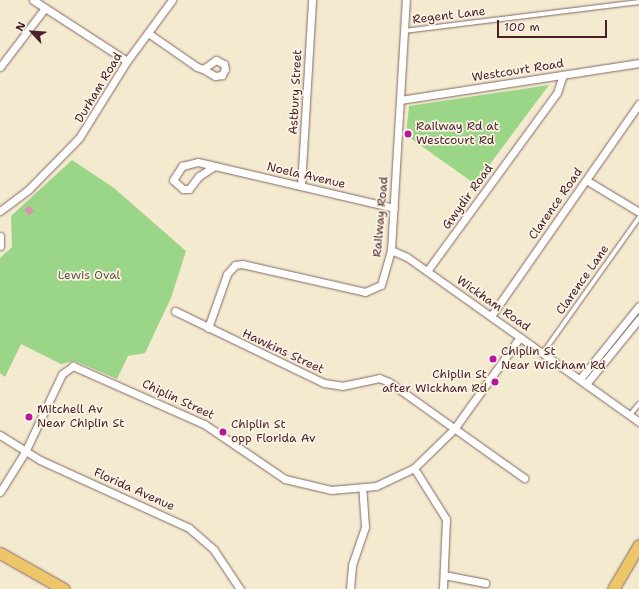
<!DOCTYPE html>
<html>
<head>
<meta charset="utf-8">
<style>
  body { margin:0 }
  #map { position:relative; width:639px; height:589px; overflow:hidden; background:#f3eacf; font-family:"Shantell Sans",sans-serif }
  div>[style] { position:absolute }
  [style*='--x'] { left:calc(var(--x)*1px); top:calc(var(--y)*1px); width:calc(var(--w)*1px); rotate:calc(var(--a)*1deg) }
  .green>* { inset:0; background:#9bd588 }
  .building>* { inset:0; background:#db8eb0 }
  .roads { filter:drop-shadow(0 0 1px #856664) drop-shadow(0 0 1px #856664) }
  .service>* { height:3.5px; margin:-1.75px; padding:0 1.75px; transform-origin:1.75px; border-radius:1.75px; background:#fff }
  .minor>* { height:7px; margin:-3.5px; padding:0 3.5px; transform-origin:3.5px; border-radius:3.5px; background:#fff }
  .primary>* { height:11px; margin:-5.5px; padding:0 5.5px; transform-origin:5.5px; border-radius:5.5px; background:#ecc669 }
  .trunk>* { height:11px; margin:-5.5px; padding:0 5.5px; transform-origin:5.5px; border-radius:5.5px; background:#ecc669 }
  .dots>* { width:11px; height:11px; translate:-50% -50%; box-sizing:border-box; border:2px solid #fcf5e5; border-radius:50% }
  span { translate:-50% -50%; white-space:nowrap; text-align:center; line-height:1.15; -webkit-text-stroke:3.5px #fcf5e5; paint-order:stroke }
  .street-label { font-size:12px; color:#4a1f2b }
  .poi-label { font-size:12px; color:#4a1f2b }
  .left { translate:0 -50%; text-align:left }
  .right { translate:-100% -50%; text-align:right }
  .park-label { font-size:12px; color:#625647 }
  .north { position:absolute; left:12px; top:12px; width:40px; height:40px; -webkit-text-stroke:3px #fcf5e5; paint-order:stroke; rotate:296deg; font-size:11px; font-weight:700; line-height:16px; text-align:center; color:#4a1f2b }
  .north::after { content:''; display:block; margin:auto; width:14px; height:18px; background:#4a1f2b; clip-path:polygon(50% 0,100% 100%,50% 72%,0 100%) }
  .scale { position:absolute; left:497px; top:20px; width:110px; height:18px; box-sizing:border-box; border:2px solid #4a1f2b; border-top:0; padding-left:5px; font-size:12px; line-height:14px; white-space:nowrap; color:#4a1f2b; -webkit-text-stroke:3px #fcf5e5; paint-order:stroke }
</style>
</head>
<body>
<div id="map">
  <div class="green">
    <div style="clip-path:polygon(549px 85px,475px 184px,406px 135px,409px 106px)"></div>
    <div style="clip-path:polygon(72px 160px,114px 188px,186px 251px,171px 298px,145px 353px,128px 356px,117px 379px,75px 361px,61px 364px,21px 344px,5px 377px,0 373px,0 258px,12px 247px,11px 216px)"></div>
  </div>
  <div class="building">
    <div style="clip-path:polygon(29px 206px,34px 211px,29px 215px,24px 210px)"></div>
  </div>
  <div class="roads">
    <div class="service">
      <div style="--x:404;--y:31;--w:237;--a:-7"></div>
      <div style="--x:543;--y:353;--w:166;--a:-54.6"></div>
      <div style="--x:630;--y:415;--w:14;--a:-51"></div>
    </div>
    <div class="minor">
      <div style="--x:33;--y:0;--w:112;--a:33"></div>
      <div style="--x:148;--y:33;--w:60;--a:34.8"></div>
      <div style="--x:197;--y:67;--w:6;--a:18"></div>
      <div style="--x:203;--y:69;--w:16;--a:-35"></div>
      <div style="--x:216;--y:60;--w:9;--a:27"></div>
      <div style="--x:224;--y:64;--w:5;--a:79"></div>
      <div style="--x:225;--y:69;--w:7;--a:117"></div>
      <div style="--x:222;--y:75;--w:7;--a:172"></div>
      <div style="--x:215;--y:76;--w:14;--a:-150"></div>
      <div style="--x:0;--y:67;--w:74;--a:-52.7"></div>
      <div style="--x:400;--y:100;--w:242;--a:-8.8"></div>
      <div style="--x:213;--y:167;--w:17;--a:147"></div>
      <div style="--x:199;--y:176;--w:16;--a:128"></div>
      <div style="--x:189;--y:189;--w:6;--a:180"></div>
      <div style="--x:183;--y:189;--w:13;--a:-138"></div>
      <div style="--x:173;--y:180;--w:17;--a:-57"></div>
      <div style="--x:182;--y:166;--w:16;--a:-14"></div>
      <div style="--x:198;--y:162;--w:201;--a:13.2"></div>
      <div style="--x:586;--y:180;--w:62;--a:31.1"></div>
      <div style="--x:301;--y:186;--w:186;--a:-86.6"></div>
      <div style="--x:0;--y:211;--w:36;--a:-37"></div>
      <div style="--x:29;--y:189;--w:71;--a:-45.6"></div>
      <div style="--x:79;--y:138;--w:91;--a:-58.1"></div>
      <div style="--x:127;--y:61;--w:76;--a:-53.6"></div>
      <div style="--x:0;--y:236;--w:10;--a:90"></div>
      <div style="--x:391;--y:250;--w:17;--a:24"></div>
      <div style="--x:407;--y:257;--w:285;--a:35.4"></div>
      <div style="--x:427;--y:271;--w:220;--a:-53.9"></div>
      <div style="--x:557;--y:93;--w:19;--a:-72"></div>
      <div style="--x:175;--y:311;--w:165;--a:25.8"></div>
      <div style="--x:324;--y:383;--w:18;--a:9"></div>
      <div style="--x:342;--y:386;--w:38;--a:-12"></div>
      <div style="--x:379;--y:378;--w:11;--a:22"></div>
      <div style="--x:389;--y:382;--w:166;--a:35.4"></div>
      <div style="--x:491;--y:316;--w:259;--a:-55.1"></div>
      <div style="--x:208;--y:328;--w:57;--a:-70.6"></div>
      <div style="--x:227;--y:274;--w:12;--a:-48"></div>
      <div style="--x:235;--y:265;--w:7;--a:-8"></div>
      <div style="--x:242;--y:264;--w:126;--a:12.8"></div>
      <div style="--x:365;--y:292;--w:17;--a:-24"></div>
      <div style="--x:381;--y:285;--w:36;--a:-74"></div>
      <div style="--x:391;--y:250;--w:250;--a:-86.6"></div>
      <div style="--x:580;--y:379;--w:94;--a:-51.1"></div>
      <div style="--x:586;--y:384;--w:84;--a:-50.8"></div>
      <div style="--x:0;--y:435;--w:47;--a:32"></div>
      <div style="--x:40;--y:460;--w:164;--a:24.5"></div>
      <div style="--x:189;--y:528;--w:33;--a:41"></div>
      <div style="--x:214;--y:550;--w:47;--a:56.3"></div>
      <div style="--x:414;--y:468;--w:60;--a:57.9"></div>
      <div style="--x:446;--y:519;--w:70;--a:92.5"></div>
      <div style="--x:0;--y:492;--w:47;--a:-58"></div>
      <div style="--x:25;--y:452;--w:86;--a:-64.6"></div>
      <div style="--x:62;--y:374;--w:14;--a:-36"></div>
      <div style="--x:73;--y:366;--w:143;--a:23.9"></div>
      <div style="--x:204;--y:424;--w:98;--a:34.2"></div>
      <div style="--x:285;--y:479;--w:47;--a:13.4"></div>
      <div style="--x:331;--y:490;--w:45;--a:-5.1"></div>
      <div style="--x:376;--y:486;--w:42;--a:-25.3"></div>
      <div style="--x:414;--y:468;--w:56;--a:-44.3"></div>
      <div style="--x:454;--y:429;--w:113;--a:-54.3"></div>
      <div style="--x:444;--y:575;--w:42;--a:11"></div>
      <div style="--x:350;--y:589;--w:24;--a:-85"></div>
      <div style="--x:352;--y:565;--w:40;--a:-71.1"></div>
      <div style="--x:365;--y:527;--w:39;--a:-94"></div>
    </div>
    <div class="primary">
      <div style="--x:613;--y:589;--w:51;--a:-59.4"></div>
    </div>
    <div class="trunk">
      <div style="--x:0;--y:553;--w:73;--a:29.4"></div>
    </div>
  </div>
  <div class="dots">
    <div style="left:408px;top:134px;background:#b5179e"></div>
    <div style="left:493px;top:359px;background:#b5179e"></div>
    <div style="left:495px;top:382px;background:#b5179e"></div>
    <div style="left:29px;top:417px;background:#b5179e"></div>
    <div style="left:223px;top:432px;background:#b5179e"></div>
  </div>
  <div class="street-label">
    <span style="left:449px;top:16px;rotate:-7deg">Regent Lane</span>
    <span style="left:518px;top:71px;rotate:-9deg">Westcourt Road</span>
    <span style="left:99px;top:88px;rotate:-59deg">Durham Road</span>
    <span style="left:296px;top:92px;rotate:-87deg">Astbury Street</span>
    <span style="left:306px;top:176px;rotate:13deg">Noela Avenue</span>
    <span style="left:468px;top:197px;rotate:-54deg">Gwydir Road</span>
    <span style="left:556px;top:204px;rotate:-55deg">Clarence Road</span>
    <span style="left:381px;top:217px;rotate:-85deg">Railway Road</span>
    <span style="left:583px;top:280px;rotate:-55deg">Clarence Lane</span>
    <span style="left:493px;top:304px;rotate:35deg">Wickham Road</span>
    <span style="left:283px;top:352px;rotate:25deg">Hawkins Street</span>
    <span style="left:178px;top:400px;rotate:25deg">Chiplin Street</span>
    <span style="left:134px;top:490px;rotate:24deg">Florida Avenue</span>
  </div>
  <div class="poi-label">
    <span class="left" style="left:416px;top:134px">Railway Rd at<br>Westcourt Rd</span>
    <span class="left" style="left:501px;top:359px">Chiplin St<br>Near Wickham Rd</span>
    <span class="right" style="left:487px;top:382px">Chiplin St<br>after Wickham Rd</span>
    <span class="left" style="left:37px;top:417px">Mitchell Av<br>Near Chiplin St</span>
    <span class="left" style="left:231px;top:432px">Chiplin St<br>opp Florida Av</span>
  </div>
  <div class="park-label">
    <span style="left:89px;top:276px">Lewis Oval</span>
  </div>
  <div class="north">N</div>
  <div class="scale">100 m</div>
</div>
</body>
</html>
